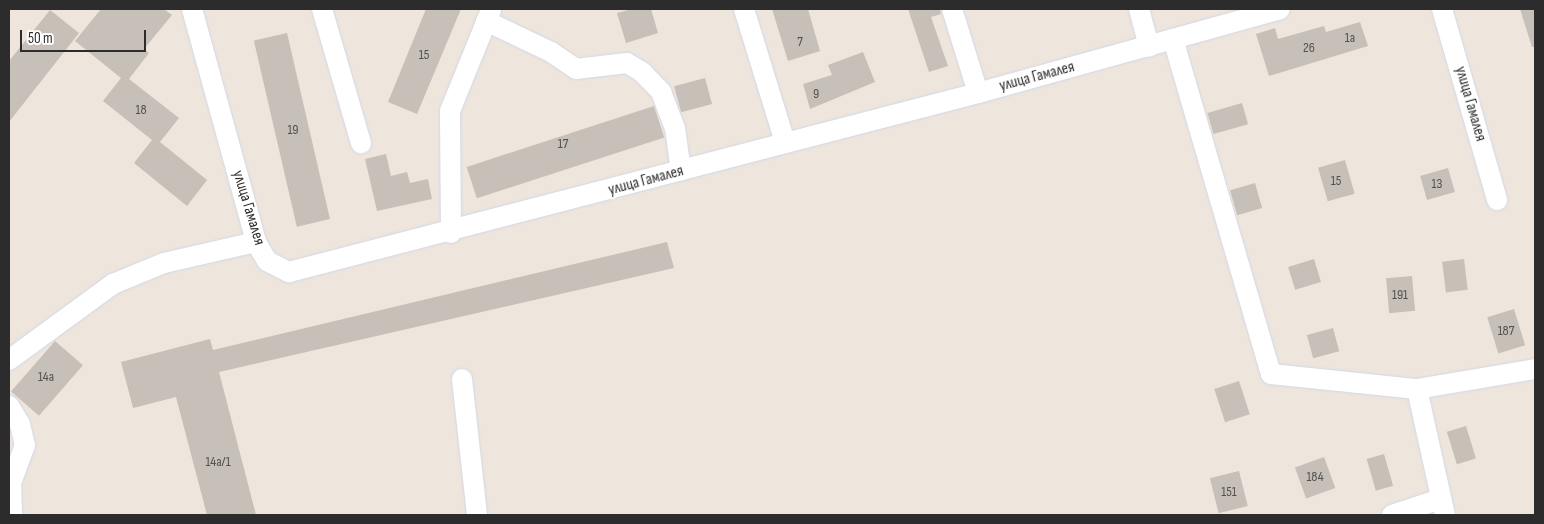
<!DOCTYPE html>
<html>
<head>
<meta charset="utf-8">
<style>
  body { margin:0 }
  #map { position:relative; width:1544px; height:524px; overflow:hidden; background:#eee5dd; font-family:"Sofia Sans Condensed",sans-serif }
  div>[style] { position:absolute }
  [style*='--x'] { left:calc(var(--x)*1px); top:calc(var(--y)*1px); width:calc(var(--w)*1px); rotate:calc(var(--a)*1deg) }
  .building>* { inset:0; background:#c6c0b8; transform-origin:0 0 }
  .roads { filter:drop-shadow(0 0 1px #d2d8e5) drop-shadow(0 0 1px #d2d8e5) }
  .minor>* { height:20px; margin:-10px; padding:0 10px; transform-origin:10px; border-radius:10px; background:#fff }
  span { translate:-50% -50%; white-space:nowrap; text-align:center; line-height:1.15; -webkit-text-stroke:4.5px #fff; paint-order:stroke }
  .number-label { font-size:14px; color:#52514f }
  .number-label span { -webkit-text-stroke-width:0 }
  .street-label { font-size:16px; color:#2c2c2c }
  .frame { position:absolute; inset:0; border:10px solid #2c2c2c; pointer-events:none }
  .scale { position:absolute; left:20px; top:30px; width:126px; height:22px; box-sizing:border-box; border:2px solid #2c2c2c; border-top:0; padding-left:6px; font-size:15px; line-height:18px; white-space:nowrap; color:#2c2c2c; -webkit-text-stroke:4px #fff; paint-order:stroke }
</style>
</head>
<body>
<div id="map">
  <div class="building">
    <div style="clip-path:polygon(101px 9px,164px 9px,172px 15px,144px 49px,149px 53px,129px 79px,179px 118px,160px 142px,207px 180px,187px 206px,134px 163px,152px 140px,103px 101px,121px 78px,75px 41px)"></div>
    <div style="clip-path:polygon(426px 9px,461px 9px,417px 114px,388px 102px)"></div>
    <div style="clip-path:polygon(632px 9px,651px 9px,658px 33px,626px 43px,617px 13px)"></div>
    <div style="clip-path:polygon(772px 9px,808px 9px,820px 51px,788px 61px)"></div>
    <div style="clip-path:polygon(908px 9px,940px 9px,941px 14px,931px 17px,948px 66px,929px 72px)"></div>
    <div style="clip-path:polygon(1520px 9px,1535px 9px,1535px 47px,1532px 47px)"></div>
    <div style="clip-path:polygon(50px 10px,79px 33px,9px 122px,9px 61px)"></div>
    <div style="clip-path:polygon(1360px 22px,1368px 46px,1269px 76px,1256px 34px,1275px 28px,1278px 39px,1324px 26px,1326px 32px)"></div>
    <div style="left:287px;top:33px;width:191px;height:34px;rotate:77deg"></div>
    <div style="clip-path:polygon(863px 52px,875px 82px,810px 109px,803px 84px,832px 75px,828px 65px)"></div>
    <div style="left:705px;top:78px;width:27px;height:32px;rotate:75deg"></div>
    <div style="left:1242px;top:103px;width:22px;height:36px;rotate:74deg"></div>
    <div style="left:654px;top:106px;width:33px;height:197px;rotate:72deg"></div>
    <div style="clip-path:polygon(386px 154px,391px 176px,407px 172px,410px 183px,428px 179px,432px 199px,377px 211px,365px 159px)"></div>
    <div style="left:1345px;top:160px;width:35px;height:28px;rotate:74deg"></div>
    <div style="left:1448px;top:168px;width:25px;height:29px;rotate:74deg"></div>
    <div style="left:1255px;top:183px;width:26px;height:26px;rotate:74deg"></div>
    <div style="clip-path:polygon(667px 242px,674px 268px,219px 372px,256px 515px,207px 515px,176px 397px,133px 408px,121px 362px,210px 339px,213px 350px)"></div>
    <div style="left:1314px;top:259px;width:24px;height:27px;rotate:73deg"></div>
    <div style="left:1464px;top:259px;width:31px;height:22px;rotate:83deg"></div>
    <div style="left:1412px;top:276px;width:35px;height:26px;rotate:85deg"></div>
    <div style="left:1514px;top:309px;width:38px;height:28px;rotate:73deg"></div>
    <div style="left:1333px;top:328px;width:24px;height:27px;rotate:75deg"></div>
    <div style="left:55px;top:341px;width:37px;height:67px;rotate:41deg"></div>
    <div style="left:1239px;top:381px;width:35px;height:26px;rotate:72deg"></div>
    <div style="left:1466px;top:426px;width:34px;height:20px;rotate:73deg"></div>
    <div style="left:1384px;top:454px;width:33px;height:18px;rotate:74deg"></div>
    <div style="left:1324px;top:457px;width:33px;height:31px;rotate:70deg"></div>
    <div style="left:1239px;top:471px;width:36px;height:30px;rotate:76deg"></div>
  </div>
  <div class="roads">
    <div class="minor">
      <div style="--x:192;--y:9;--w:242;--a:74.6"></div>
      <div style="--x:256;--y:242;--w:22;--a:60"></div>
      <div style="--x:267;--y:261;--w:25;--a:27"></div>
      <div style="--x:289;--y:272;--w:712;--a:-14.56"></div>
      <div style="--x:978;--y:93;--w:313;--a:-15.5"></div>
      <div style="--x:322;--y:9;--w:140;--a:73.8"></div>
      <div style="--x:744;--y:9;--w:139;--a:72.9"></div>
      <div style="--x:952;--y:9;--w:88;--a:72.8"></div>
      <div style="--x:1139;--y:9;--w:39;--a:75"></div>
      <div style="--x:1442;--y:9;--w:199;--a:73.9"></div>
      <div style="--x:486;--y:21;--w:72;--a:25.5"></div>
      <div style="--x:551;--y:52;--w:30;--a:34"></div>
      <div style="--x:576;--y:69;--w:51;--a:-6.7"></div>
      <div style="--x:627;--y:63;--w:17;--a:31"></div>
      <div style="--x:642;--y:72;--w:28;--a:46"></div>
      <div style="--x:661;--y:92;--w:39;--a:69"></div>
      <div style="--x:675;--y:128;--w:43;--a:82.1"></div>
      <div style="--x:1173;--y:39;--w:349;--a:73.7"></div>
      <div style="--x:1271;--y:374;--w:147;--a:5.9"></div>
      <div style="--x:1417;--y:389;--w:120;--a:-9.6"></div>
      <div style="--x:451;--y:233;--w:122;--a:-90.5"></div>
      <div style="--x:450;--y:111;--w:109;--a:-67.9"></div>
      <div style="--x:9;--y:360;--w:129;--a:-36.2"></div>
      <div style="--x:113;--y:284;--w:55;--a:-22.4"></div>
      <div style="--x:164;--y:263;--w:94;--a:-12.9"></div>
      <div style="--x:462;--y:379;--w:137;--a:83.7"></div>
      <div style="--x:1417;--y:389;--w:129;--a:77.5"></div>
      <div style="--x:9;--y:406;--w:21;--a:59"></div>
      <div style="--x:20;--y:424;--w:22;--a:77"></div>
      <div style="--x:25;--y:445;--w:40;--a:110.2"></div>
      <div style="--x:11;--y:483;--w:32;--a:88"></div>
      <div style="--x:1392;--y:515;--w:51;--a:-18.4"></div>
    </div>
  </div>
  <div class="number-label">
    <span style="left:1350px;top:38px">1а</span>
    <span style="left:800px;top:42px">7</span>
    <span style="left:1309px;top:48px">26</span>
    <span style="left:424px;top:55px">15</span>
    <span style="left:816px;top:94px">9</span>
    <span style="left:141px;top:110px">18</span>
    <span style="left:293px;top:130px">19</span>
    <span style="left:563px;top:144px">17</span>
    <span style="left:1336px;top:181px">15</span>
    <span style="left:1437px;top:184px">13</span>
    <span style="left:1400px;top:295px">191</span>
    <span style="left:1506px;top:331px">187</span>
    <span style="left:46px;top:377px">14а</span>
    <span style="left:218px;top:462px">14а/1</span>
    <span style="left:1315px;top:477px">184</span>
    <span style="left:1229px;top:492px">151</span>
  </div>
  <div class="street-label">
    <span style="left:1037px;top:77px;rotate:-15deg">улица Гамалея</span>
    <span style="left:1470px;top:104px;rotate:74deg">улица Гамалея</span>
    <span style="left:646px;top:181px;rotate:-15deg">улица Гамалея</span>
    <span style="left:248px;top:208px;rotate:73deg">улица Гамалея</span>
  </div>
  <div class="frame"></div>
  <div class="scale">50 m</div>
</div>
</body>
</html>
